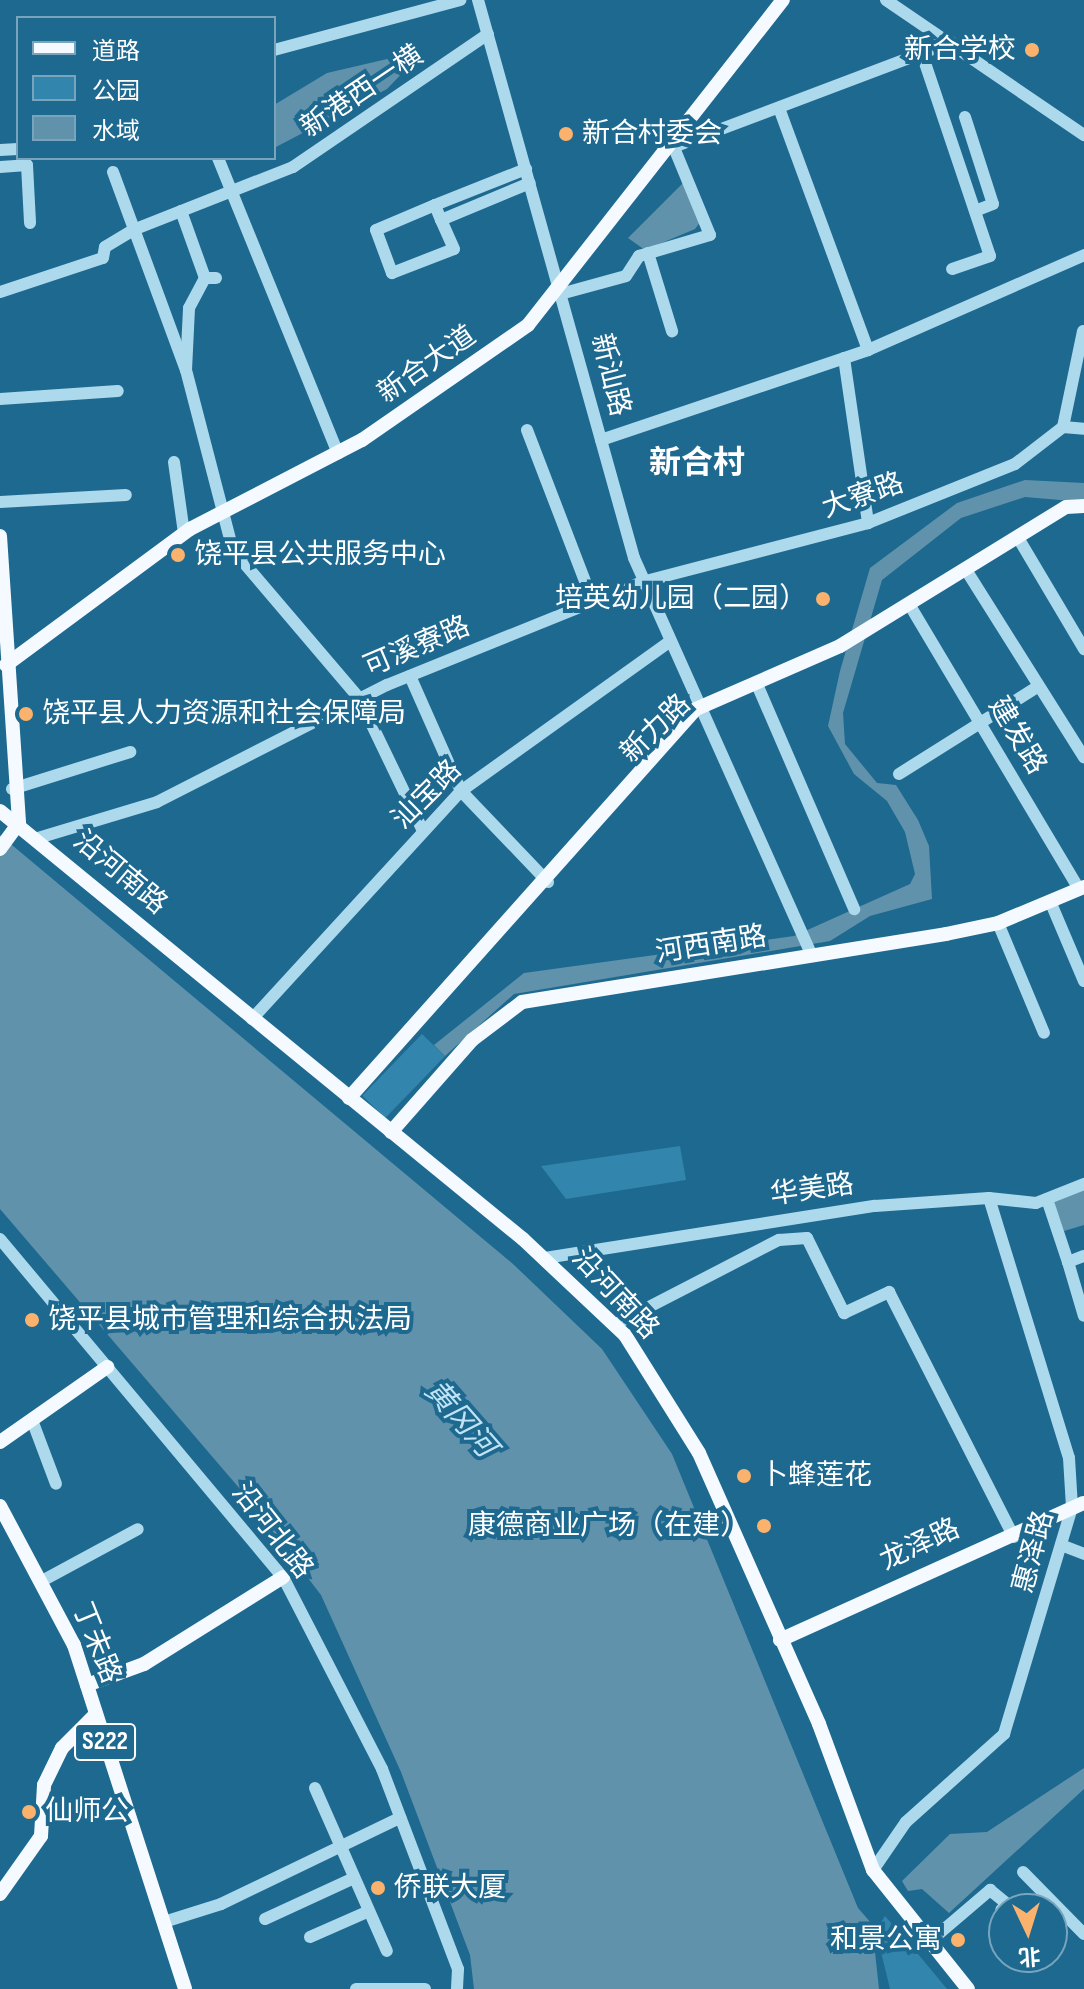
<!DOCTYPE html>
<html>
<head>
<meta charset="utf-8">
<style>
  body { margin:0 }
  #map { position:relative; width:1084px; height:1989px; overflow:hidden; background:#1e698f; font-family:"Sofia Sans Condensed","Noto Sans SC",sans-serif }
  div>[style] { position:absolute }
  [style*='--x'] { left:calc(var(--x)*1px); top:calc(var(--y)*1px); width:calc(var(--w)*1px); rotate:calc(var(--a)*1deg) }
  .green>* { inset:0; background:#3285ac; transform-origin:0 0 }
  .water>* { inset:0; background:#6192ac }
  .minor>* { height:12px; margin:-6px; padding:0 6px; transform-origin:6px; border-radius:6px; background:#add9ed }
  .major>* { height:14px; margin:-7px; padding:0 7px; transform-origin:7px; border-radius:7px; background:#f4faff }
  .dots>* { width:22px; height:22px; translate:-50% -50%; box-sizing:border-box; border:4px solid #1e698f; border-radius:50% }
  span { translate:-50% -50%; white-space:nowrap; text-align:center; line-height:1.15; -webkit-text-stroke:8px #1e698f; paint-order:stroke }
  .shield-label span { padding:2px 6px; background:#1e698f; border:2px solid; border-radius:6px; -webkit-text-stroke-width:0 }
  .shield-label { font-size:26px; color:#fff; font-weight:700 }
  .poi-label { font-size:28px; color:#fff }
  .right { translate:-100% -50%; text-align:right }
  .left { translate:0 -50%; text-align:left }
  .street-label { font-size:28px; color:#fff }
  .water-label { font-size:30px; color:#c0e4f5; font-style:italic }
  .quarter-label { font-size:32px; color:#fff; font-weight:700 }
  .legend { position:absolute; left:16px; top:16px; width:260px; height:144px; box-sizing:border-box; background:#1e698f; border:2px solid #78a5bc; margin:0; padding:10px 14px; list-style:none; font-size:24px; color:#fff }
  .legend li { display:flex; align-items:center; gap:16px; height:40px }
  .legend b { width:40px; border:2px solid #78a5bc }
  .north { position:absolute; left:988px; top:1893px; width:80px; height:80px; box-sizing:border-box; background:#1e698f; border:2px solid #78a5bc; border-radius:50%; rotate:176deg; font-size:22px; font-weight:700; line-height:32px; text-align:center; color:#fff }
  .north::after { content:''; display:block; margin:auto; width:28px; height:36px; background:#fbb26d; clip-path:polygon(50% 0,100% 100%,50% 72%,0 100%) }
</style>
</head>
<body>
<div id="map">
  <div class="green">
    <div style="left:422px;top:1034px;width:32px;height:86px;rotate:44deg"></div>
    <div style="clip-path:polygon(680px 1146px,686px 1180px,566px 1199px,541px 1166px)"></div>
    <div style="clip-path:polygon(885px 1916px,913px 1948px,947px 1989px,890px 1989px,881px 1952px,868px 1943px)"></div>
  </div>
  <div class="water">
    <div style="clip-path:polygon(400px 56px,410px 65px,387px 89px,274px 148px,274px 105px,327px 73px)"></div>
    <div style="clip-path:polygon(684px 182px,701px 221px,695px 229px,645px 250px,628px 238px)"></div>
    <div style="clip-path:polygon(1025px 480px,1084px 483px,1084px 502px,1025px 497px,961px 518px,882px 580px,843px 713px,845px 744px,877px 783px,896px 785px,918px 820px,929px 846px,932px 899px,870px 916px,830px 941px,514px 994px,445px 1056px,434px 1045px,524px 973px,794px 936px,910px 884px,915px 874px,905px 832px,887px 801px,854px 774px,828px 726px,840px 671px,870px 568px,957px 503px)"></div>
    <div style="clip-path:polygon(0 835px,513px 1264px,602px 1349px,672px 1454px,858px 1908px,872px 1924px,879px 1989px,474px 1989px,470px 1955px,401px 1772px,321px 1595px,240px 1489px,0 1209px)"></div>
    <div style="clip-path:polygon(1084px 1189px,1084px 1225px,1064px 1231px,1054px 1202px)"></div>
    <div style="clip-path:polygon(1084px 1768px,1084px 1789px,949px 1913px,922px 1889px,908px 1891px,902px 1881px,950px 1834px,987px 1832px)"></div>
  </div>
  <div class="minor">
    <div style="--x:478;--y:0;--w:579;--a:74.38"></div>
    <div style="--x:634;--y:558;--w:436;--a:65.9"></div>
    <div style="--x:886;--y:0;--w:240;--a:34.3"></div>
    <div style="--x:274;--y:50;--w:193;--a:-15"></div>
    <div style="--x:922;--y:54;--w:213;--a:71.4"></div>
    <div style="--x:990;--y:256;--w:40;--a:161.1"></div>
    <div style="--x:779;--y:108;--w:258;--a:69.8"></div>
    <div style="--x:868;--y:350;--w:236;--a:-23.7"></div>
    <div style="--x:965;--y:117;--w:91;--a:72.2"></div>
    <div style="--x:993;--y:204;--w:19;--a:159"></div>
    <div style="--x:0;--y:150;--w:18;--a:-3"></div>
    <div style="--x:663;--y:151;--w:308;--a:-20.7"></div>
    <div style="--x:218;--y:158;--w:319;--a:67.9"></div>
    <div style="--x:0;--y:167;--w:27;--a:-4"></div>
    <div style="--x:27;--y:165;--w:58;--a:87"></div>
    <div style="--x:113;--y:172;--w:211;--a:69.8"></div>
    <div style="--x:186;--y:370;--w:62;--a:-87.2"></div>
    <div style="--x:189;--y:308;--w:34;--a:-62"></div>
    <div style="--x:435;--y:205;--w:98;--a:-21.6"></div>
    <div style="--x:181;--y:211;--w:71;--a:70.3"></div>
    <div style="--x:205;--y:278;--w:11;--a:0"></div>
    <div style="--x:441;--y:220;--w:16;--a:-112"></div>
    <div style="--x:435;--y:205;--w:64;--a:157"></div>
    <div style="--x:376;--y:230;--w:46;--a:69.6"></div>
    <div style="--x:392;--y:273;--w:66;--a:-21.2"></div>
    <div style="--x:454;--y:249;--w:32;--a:-114"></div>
    <div style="--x:441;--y:220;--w:96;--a:-22.6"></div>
    <div style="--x:648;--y:253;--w:82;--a:72.9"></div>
    <div style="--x:0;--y:292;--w:108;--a:-18.3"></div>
    <div style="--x:103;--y:258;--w:11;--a:-80"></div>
    <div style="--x:105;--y:247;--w:33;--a:-31"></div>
    <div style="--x:133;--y:230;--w:172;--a:-21.5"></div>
    <div style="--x:293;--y:167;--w:236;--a:-34.3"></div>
    <div style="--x:564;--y:293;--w:64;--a:-15.3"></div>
    <div style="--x:626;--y:276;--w:24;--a:-57"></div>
    <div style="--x:639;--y:256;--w:74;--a:-16.5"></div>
    <div style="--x:710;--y:235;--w:100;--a:-112.4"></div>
    <div style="--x:844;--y:358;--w:167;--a:81.7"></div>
    <div style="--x:186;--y:370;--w:186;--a:75.4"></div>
    <div style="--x:233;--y:550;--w:194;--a:49.6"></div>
    <div style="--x:359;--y:698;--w:148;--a:64.3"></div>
    <div style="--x:0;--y:399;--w:118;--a:-3.9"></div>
    <div style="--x:1063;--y:427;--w:98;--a:-78.2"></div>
    <div style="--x:527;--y:430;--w:184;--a:69"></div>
    <div style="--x:601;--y:440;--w:282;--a:-18.6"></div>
    <div style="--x:174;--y:462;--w:72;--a:82"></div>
    <div style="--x:0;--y:502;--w:126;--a:-3.2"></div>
    <div style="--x:1020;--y:541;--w:126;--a:59.3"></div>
    <div style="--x:968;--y:573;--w:218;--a:57.8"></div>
    <div style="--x:912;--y:609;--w:326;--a:59.2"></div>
    <div style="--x:410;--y:676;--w:126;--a:66.1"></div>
    <div style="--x:461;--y:791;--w:126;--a:46.3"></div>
    <div style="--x:759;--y:689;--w:240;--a:66.6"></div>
    <div style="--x:899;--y:774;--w:163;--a:-32.2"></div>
    <div style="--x:12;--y:789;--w:124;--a:-17.4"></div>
    <div style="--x:38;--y:838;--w:124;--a:-16.8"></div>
    <div style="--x:157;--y:802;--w:258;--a:-27"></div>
    <div style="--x:387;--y:685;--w:275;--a:-22"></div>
    <div style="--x:642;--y:582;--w:234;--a:-14.6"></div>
    <div style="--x:868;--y:523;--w:158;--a:-21.9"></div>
    <div style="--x:1015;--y:464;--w:61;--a:-37.6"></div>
    <div style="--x:1063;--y:427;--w:21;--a:5"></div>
    <div style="--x:1050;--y:901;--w:87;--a:67"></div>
    <div style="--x:998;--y:923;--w:119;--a:67.3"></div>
    <div style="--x:252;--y:1019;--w:309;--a:-47.5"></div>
    <div style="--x:461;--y:791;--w:254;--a:-35.6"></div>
    <div style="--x:1047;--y:1199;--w:66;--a:71.6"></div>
    <div style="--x:1068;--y:1262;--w:17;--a:-21"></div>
    <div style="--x:0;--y:1239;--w:441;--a:50.1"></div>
    <div style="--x:283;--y:1577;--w:216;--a:62.7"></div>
    <div style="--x:382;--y:1769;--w:214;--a:69.2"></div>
    <div style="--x:458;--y:1969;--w:20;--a:93"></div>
    <div style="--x:545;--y:1258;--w:334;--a:-9"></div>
    <div style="--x:875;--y:1206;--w:114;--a:-4"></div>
    <div style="--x:989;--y:1198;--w:47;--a:6.1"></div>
    <div style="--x:1036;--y:1203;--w:52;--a:-21.6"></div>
    <div style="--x:1068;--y:1262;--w:56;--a:73.5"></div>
    <div style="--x:614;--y:1325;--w:186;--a:-27.3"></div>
    <div style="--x:779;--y:1240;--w:28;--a:-4"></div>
    <div style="--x:807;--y:1238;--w:84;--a:63.7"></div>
    <div style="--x:844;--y:1313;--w:50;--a:-25"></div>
    <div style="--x:889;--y:1292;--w:275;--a:63"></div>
    <div style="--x:32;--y:1420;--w:68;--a:69.4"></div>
    <div style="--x:1061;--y:1545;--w:25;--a:21"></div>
    <div style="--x:40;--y:1582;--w:111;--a:-28.4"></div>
    <div style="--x:315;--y:1788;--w:178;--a:66.2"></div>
    <div style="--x:873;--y:1870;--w:58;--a:-55.5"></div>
    <div style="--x:906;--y:1822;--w:132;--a:-41.9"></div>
    <div style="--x:1004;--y:1734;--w:237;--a:-73.3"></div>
    <div style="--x:1072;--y:1507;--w:49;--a:-93.5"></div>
    <div style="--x:1069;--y:1458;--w:272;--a:-107.1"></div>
    <div style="--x:1023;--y:1872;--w:87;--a:45.5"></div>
    <div style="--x:265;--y:1919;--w:98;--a:-24.7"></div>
    <div style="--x:164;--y:1922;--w:60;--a:-17.5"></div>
    <div style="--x:221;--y:1904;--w:199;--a:-25.7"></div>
    <div style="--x:310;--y:1937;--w:64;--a:-23.8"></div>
    <div style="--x:928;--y:1943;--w:82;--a:-40.5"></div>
    <div style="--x:990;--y:1890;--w:22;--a:39"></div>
    <div style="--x:1007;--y:1904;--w:8;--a:135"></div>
    <div style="--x:356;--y:1989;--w:69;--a:0"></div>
  </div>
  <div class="major">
    <div style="--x:0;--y:536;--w:288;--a:86.2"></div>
    <div style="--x:6;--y:665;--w:229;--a:-36.5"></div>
    <div style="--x:190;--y:529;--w:194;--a:-27.4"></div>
    <div style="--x:362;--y:440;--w:202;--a:-34.7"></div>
    <div style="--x:528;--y:325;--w:413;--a:-51.9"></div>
    <div style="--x:0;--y:811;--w:676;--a:39.3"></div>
    <div style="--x:523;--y:1239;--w:140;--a:43.3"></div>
    <div style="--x:625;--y:1335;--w:139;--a:57.9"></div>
    <div style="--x:699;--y:1453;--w:296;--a:66.1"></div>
    <div style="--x:819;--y:1724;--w:156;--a:69.7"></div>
    <div style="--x:873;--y:1870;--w:152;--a:51.4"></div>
    <div style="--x:0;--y:849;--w:32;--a:-54"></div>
    <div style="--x:349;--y:1098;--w:521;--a:-48.27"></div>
    <div style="--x:696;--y:709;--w:157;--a:-23.6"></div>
    <div style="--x:840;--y:646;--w:265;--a:-31.6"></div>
    <div style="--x:1066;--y:507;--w:18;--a:-3"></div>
    <div style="--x:391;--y:1132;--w:123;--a:-48.6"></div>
    <div style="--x:472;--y:1040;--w:63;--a:-37.2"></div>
    <div style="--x:522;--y:1002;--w:429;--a:-9.1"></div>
    <div style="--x:946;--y:934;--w:53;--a:-11.9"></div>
    <div style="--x:998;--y:923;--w:93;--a:-22.7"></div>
    <div style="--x:0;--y:1442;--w:131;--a:-35"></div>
    <div style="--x:0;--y:1506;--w:157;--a:62"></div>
    <div style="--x:74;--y:1645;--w:361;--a:72.1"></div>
    <div style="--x:780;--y:1640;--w:333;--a:-24.3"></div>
    <div style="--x:87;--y:1685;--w:61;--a:-20.2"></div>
    <div style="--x:144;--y:1664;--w:164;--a:-32"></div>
    <div style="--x:0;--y:1894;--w:71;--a:-54.7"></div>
    <div style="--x:41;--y:1836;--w:51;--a:-86.6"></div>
    <div style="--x:44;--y:1785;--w:41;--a:-64.1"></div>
    <div style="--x:62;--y:1748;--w:48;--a:-45"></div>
  </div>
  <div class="dots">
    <div style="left:1032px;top:50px;background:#fbb26d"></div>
    <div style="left:566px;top:134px;background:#fbb26d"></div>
    <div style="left:178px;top:555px;background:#fbb26d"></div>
    <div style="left:823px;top:599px;background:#fbb26d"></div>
    <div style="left:26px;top:714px;background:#fbb26d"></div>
    <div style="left:32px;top:1320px;background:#fbb26d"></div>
    <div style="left:744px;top:1476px;background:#fbb26d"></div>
    <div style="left:764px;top:1526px;background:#fbb26d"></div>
    <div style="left:29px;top:1812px;background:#fbb26d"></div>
    <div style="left:378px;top:1888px;background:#fbb26d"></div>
    <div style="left:958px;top:1940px;background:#fbb26d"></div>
  </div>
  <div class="shield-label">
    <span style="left:105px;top:1742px">S222</span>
  </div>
  <div class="poi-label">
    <span class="right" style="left:1016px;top:50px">新合学校</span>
    <span class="left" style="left:582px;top:134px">新合村委会</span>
    <span class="left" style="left:194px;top:555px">饶平县公共服务中心</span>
    <span class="right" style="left:807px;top:599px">培英幼儿园（二园）</span>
    <span class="left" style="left:42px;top:714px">饶平县人力资源和社会保障局</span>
    <span class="left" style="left:48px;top:1320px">饶平县城市管理和综合执法局</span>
    <span class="left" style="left:760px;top:1476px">卜蜂莲花</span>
    <span class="right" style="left:748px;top:1526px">康德商业广场（在建）</span>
    <span class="left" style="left:45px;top:1812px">仙师公</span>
    <span class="left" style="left:394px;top:1888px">侨联大厦</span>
    <span class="right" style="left:942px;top:1940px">和景公寓</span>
  </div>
  <div class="street-label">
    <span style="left:362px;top:92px;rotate:-34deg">新港西一横</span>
    <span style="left:427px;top:365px;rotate:-35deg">新合大道</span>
    <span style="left:610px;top:375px;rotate:76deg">新汕路</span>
    <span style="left:863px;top:496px;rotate:-19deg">大寮路</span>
    <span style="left:417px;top:647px;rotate:-23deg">可溪寮路</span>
    <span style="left:656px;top:729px;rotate:-44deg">新力路</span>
    <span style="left:1017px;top:736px;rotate:59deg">建发路</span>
    <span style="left:427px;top:795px;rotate:-45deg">汕宝路</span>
    <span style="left:120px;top:873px;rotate:40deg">沿河南路</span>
    <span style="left:711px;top:945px;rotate:-9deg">河西南路</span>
    <span style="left:812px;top:1190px;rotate:-8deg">华美路</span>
    <span style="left:615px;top:1294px;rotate:47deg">沿河南路</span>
    <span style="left:272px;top:1531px;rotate:52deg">沿河北路</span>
    <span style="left:920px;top:1545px;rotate:-25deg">龙泽路</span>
    <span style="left:1034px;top:1552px;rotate:-75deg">惠泽路</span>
    <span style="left:96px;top:1643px;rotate:68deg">丁未路</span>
  </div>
  <div class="water-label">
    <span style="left:460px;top:1419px;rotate:49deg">黄冈河</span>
  </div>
  <div class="quarter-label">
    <span style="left:697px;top:464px">新合村</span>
  </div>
  <ul class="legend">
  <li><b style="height:10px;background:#f4faff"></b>道路</li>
  <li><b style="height:22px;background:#3285ac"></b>公园</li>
  <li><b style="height:22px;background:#6192ac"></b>水域</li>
  </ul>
  <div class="north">北</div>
</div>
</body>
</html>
